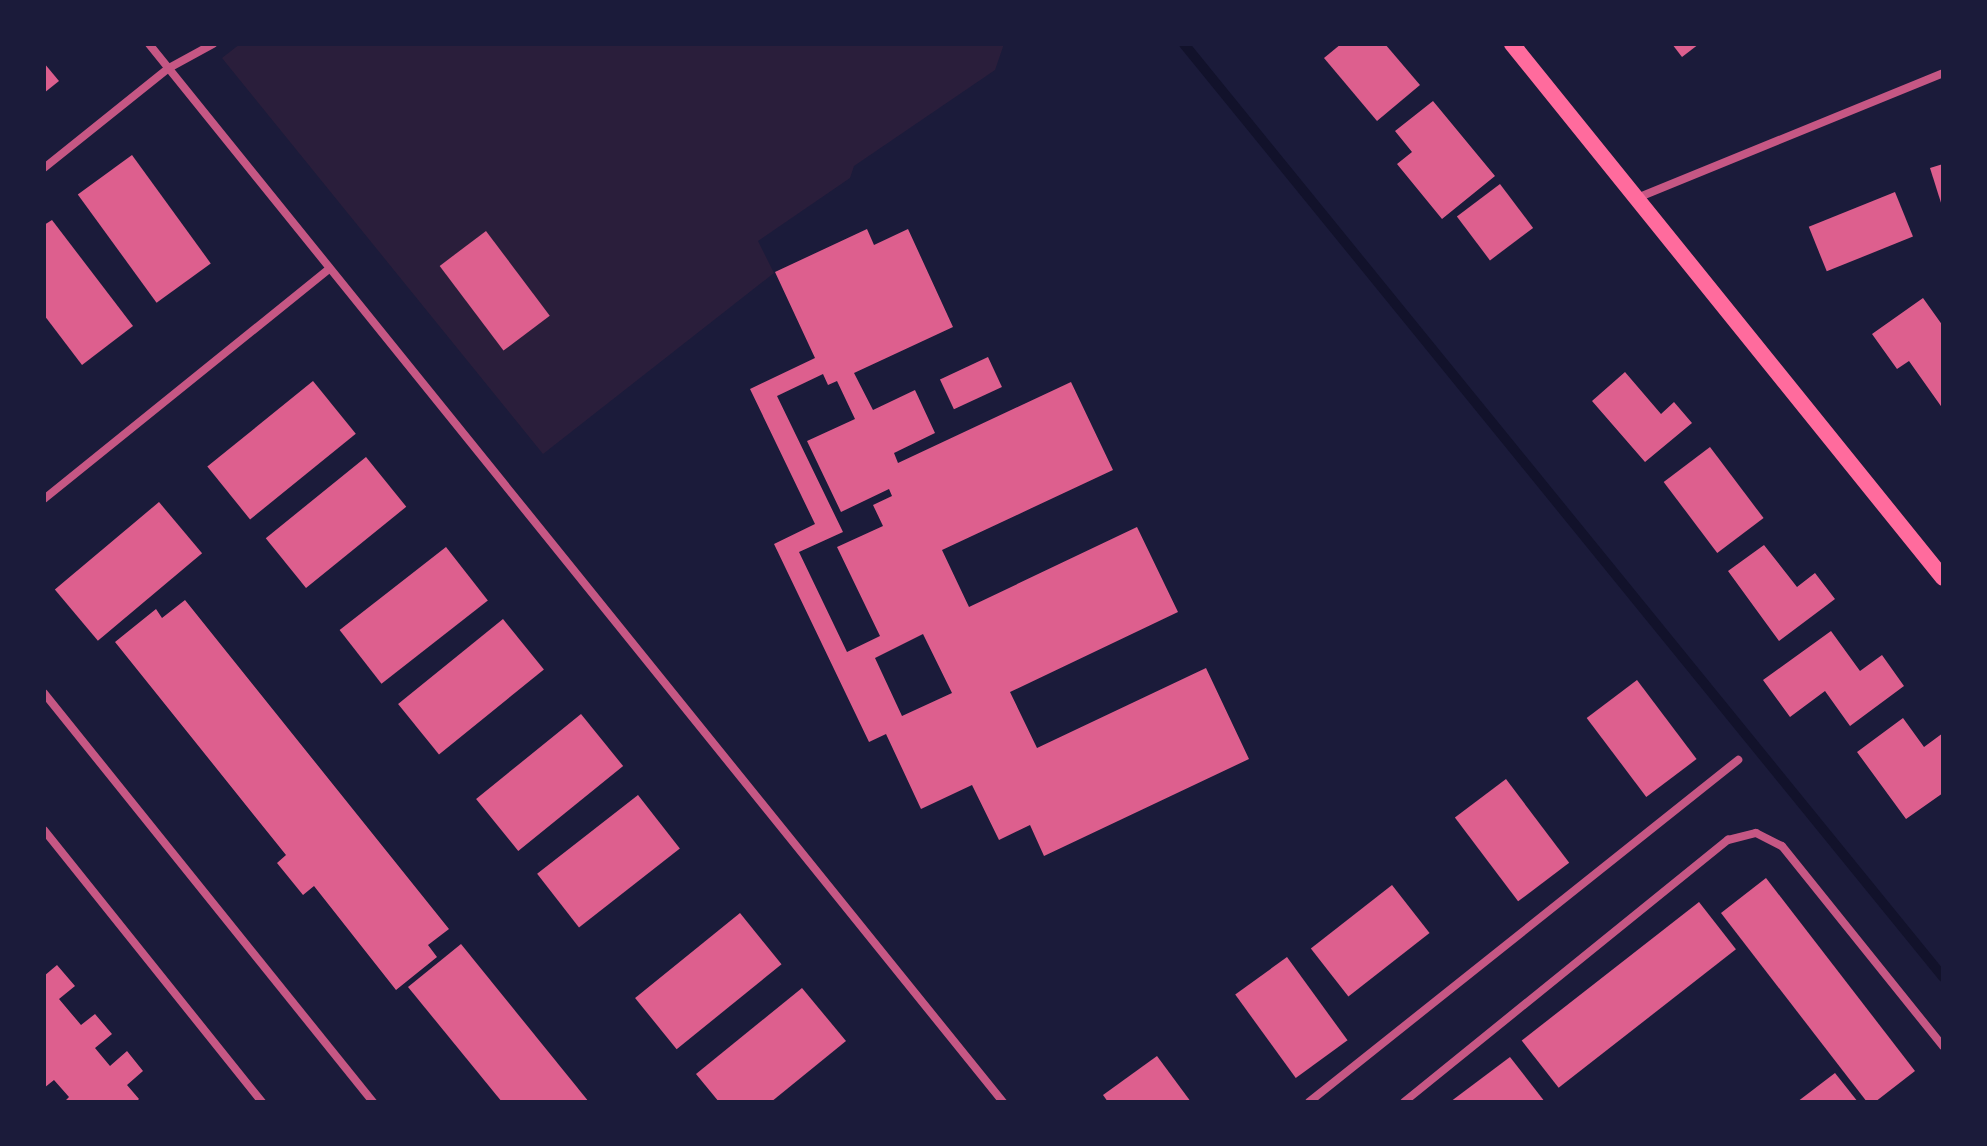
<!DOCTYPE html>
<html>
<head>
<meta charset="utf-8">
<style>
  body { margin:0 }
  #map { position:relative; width:1987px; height:1146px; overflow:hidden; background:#1b1b3a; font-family:Cabin,sans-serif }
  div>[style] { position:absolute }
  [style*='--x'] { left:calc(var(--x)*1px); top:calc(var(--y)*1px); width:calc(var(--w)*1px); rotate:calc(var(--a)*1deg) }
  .green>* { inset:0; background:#2a1e3b }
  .stream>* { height:10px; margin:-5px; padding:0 5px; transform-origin:5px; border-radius:5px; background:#12122b }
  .building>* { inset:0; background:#dd5f8e; transform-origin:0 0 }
  .minor>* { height:8px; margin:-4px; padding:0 4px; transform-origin:4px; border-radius:4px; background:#c65784 }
  .secondary>* { height:16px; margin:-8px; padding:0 8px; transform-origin:8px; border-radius:8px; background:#ff6b9d }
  span { translate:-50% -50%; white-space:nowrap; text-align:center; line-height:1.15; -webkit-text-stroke:8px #1b1b3a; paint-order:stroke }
  .frame { position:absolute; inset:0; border:46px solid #1b1b3a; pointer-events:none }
</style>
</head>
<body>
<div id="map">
  <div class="green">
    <div style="clip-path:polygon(240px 44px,1004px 44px,995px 70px,854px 166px,850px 178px,758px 241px,774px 273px,543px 454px,222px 58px)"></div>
  </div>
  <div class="stream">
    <div style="--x:1184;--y:44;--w:1203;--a:50.87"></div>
  </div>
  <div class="building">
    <div style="clip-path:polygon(1341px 44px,1385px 44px,1420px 85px,1377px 121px,1324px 58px)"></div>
    <div style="clip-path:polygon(1672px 44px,1699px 44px,1682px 57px)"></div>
    <div style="clip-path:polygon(44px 63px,59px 81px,44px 93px)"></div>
    <div style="clip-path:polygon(1433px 101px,1495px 176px,1442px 219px,1397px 164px,1412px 152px,1395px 131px)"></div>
    <div style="left:132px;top:155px;width:134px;height:67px;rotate:54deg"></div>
    <div style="clip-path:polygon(1943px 164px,1943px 206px,1942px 206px,1930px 168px)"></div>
    <div style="left:1500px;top:184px;width:55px;height:54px;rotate:53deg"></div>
    <div style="left:1895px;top:192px;width:48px;height:93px;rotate:68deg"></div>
    <div style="clip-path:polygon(52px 220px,133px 326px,82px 365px,44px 315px,44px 225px)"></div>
    <div style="clip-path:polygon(evenodd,867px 229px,874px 245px,908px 229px,953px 327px,854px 373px,873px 410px,915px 390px,935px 433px,894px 453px,898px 463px,1071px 382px,1113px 470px,942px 550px,969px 607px,1137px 527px,1178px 612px,1010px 692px,1037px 748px,1206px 668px,1249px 759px,1044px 856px,1030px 825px,999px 840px,972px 785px,921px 809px,886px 734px,869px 742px,774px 544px,815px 524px,750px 389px,815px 358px,775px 272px,867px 229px,823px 374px,828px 385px,837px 381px,855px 419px,807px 441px,841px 512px,889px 489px,892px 496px,873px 505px,883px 526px,837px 547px,880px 636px,847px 652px,799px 552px,843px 532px,777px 396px,823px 374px,867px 229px,923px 634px,952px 693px,902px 716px,875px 658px,923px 634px)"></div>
    <div style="left:486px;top:231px;width:106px;height:58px;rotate:53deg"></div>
    <div style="clip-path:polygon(1923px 298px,1943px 326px,1943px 409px,1909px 361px,1897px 369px,1872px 334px)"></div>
    <div style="left:988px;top:357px;width:33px;height:53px;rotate:65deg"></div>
    <div style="clip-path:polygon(1625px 372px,1661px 414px,1674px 402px,1692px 423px,1645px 462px,1592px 401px)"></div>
    <div style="left:313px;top:381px;width:68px;height:136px;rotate:51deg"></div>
    <div style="left:1710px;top:447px;width:89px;height:58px;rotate:53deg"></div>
    <div style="left:366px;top:457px;width:64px;height:129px;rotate:51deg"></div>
    <div style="left:159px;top:502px;width:67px;height:136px;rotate:50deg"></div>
    <div style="clip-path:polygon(1764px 545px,1797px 587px,1815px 573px,1835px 599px,1779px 641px,1728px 571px)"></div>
    <div style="left:446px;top:547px;width:68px;height:135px;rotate:52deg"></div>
    <div style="clip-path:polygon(185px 600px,449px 929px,428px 945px,437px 957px,396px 990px,314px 886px,303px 895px,277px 863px,286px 855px,115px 642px,156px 609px,162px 618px)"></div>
    <div style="left:503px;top:619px;width:65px;height:135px;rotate:51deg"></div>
    <div style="clip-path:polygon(1831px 631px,1860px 671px,1882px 655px,1904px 686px,1850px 726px,1825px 691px,1790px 717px,1763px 680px)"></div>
    <div style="left:1637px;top:680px;width:99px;height:63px;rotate:53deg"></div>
    <div style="left:581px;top:714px;width:67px;height:135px;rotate:51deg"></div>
    <div style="clip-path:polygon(1903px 718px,1924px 747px,1943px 733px,1943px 793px,1906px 819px,1857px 752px)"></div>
    <div style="left:1506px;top:779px;width:105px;height:64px;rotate:53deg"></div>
    <div style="left:638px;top:795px;width:68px;height:128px;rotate:52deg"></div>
    <div style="clip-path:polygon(1766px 878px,1915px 1071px,1875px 1102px,1867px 1102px,1721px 913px)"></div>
    <div style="left:1392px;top:885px;width:61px;height:103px;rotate:52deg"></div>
    <div style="left:1699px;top:902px;width:60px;height:225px;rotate:52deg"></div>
    <div style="left:740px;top:913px;width:66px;height:135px;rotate:51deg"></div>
    <div style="clip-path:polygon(461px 944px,589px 1102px,502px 1102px,408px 987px)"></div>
    <div style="left:1287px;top:957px;width:103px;height:64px;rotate:54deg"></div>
    <div style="clip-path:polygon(57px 965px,75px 986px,59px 999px,81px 1025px,95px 1014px,112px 1034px,95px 1048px,110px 1066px,127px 1051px,143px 1071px,127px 1085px,139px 1099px,136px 1102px,64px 1102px,69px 1097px,54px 1080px,44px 1088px,44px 976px)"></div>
    <div style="clip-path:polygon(802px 988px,846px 1041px,771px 1102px,719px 1102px,696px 1074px)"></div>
    <div style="clip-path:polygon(1157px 1056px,1191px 1102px,1108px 1102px,1103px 1095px)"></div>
    <div style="clip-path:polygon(1510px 1057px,1545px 1102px,1450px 1102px)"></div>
    <div style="clip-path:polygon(1835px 1073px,1858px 1102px,1797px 1102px)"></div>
  </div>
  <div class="minor">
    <div style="--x:149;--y:44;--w:1360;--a:51.09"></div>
    <div style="--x:44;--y:168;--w:160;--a:-38.7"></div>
    <div style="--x:169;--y:68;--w:50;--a:-28.6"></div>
    <div style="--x:1637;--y:198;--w:331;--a:-22.2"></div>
    <div style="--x:44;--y:499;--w:366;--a:-38.9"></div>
    <div style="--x:44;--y:693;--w:525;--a:51.19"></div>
    <div style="--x:44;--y:830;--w:349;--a:51.3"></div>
    <div style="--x:1309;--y:1102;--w:549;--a:-38.56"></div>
    <div style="--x:1404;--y:1102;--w:417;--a:-39"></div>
    <div style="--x:1728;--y:840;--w:29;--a:-14"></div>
    <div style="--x:1756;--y:833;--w:29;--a:27"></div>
    <div style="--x:1782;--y:846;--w:257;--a:51.2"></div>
  </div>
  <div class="secondary">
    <div style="--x:1512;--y:44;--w:686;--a:51.09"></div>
  </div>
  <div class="frame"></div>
</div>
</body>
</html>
